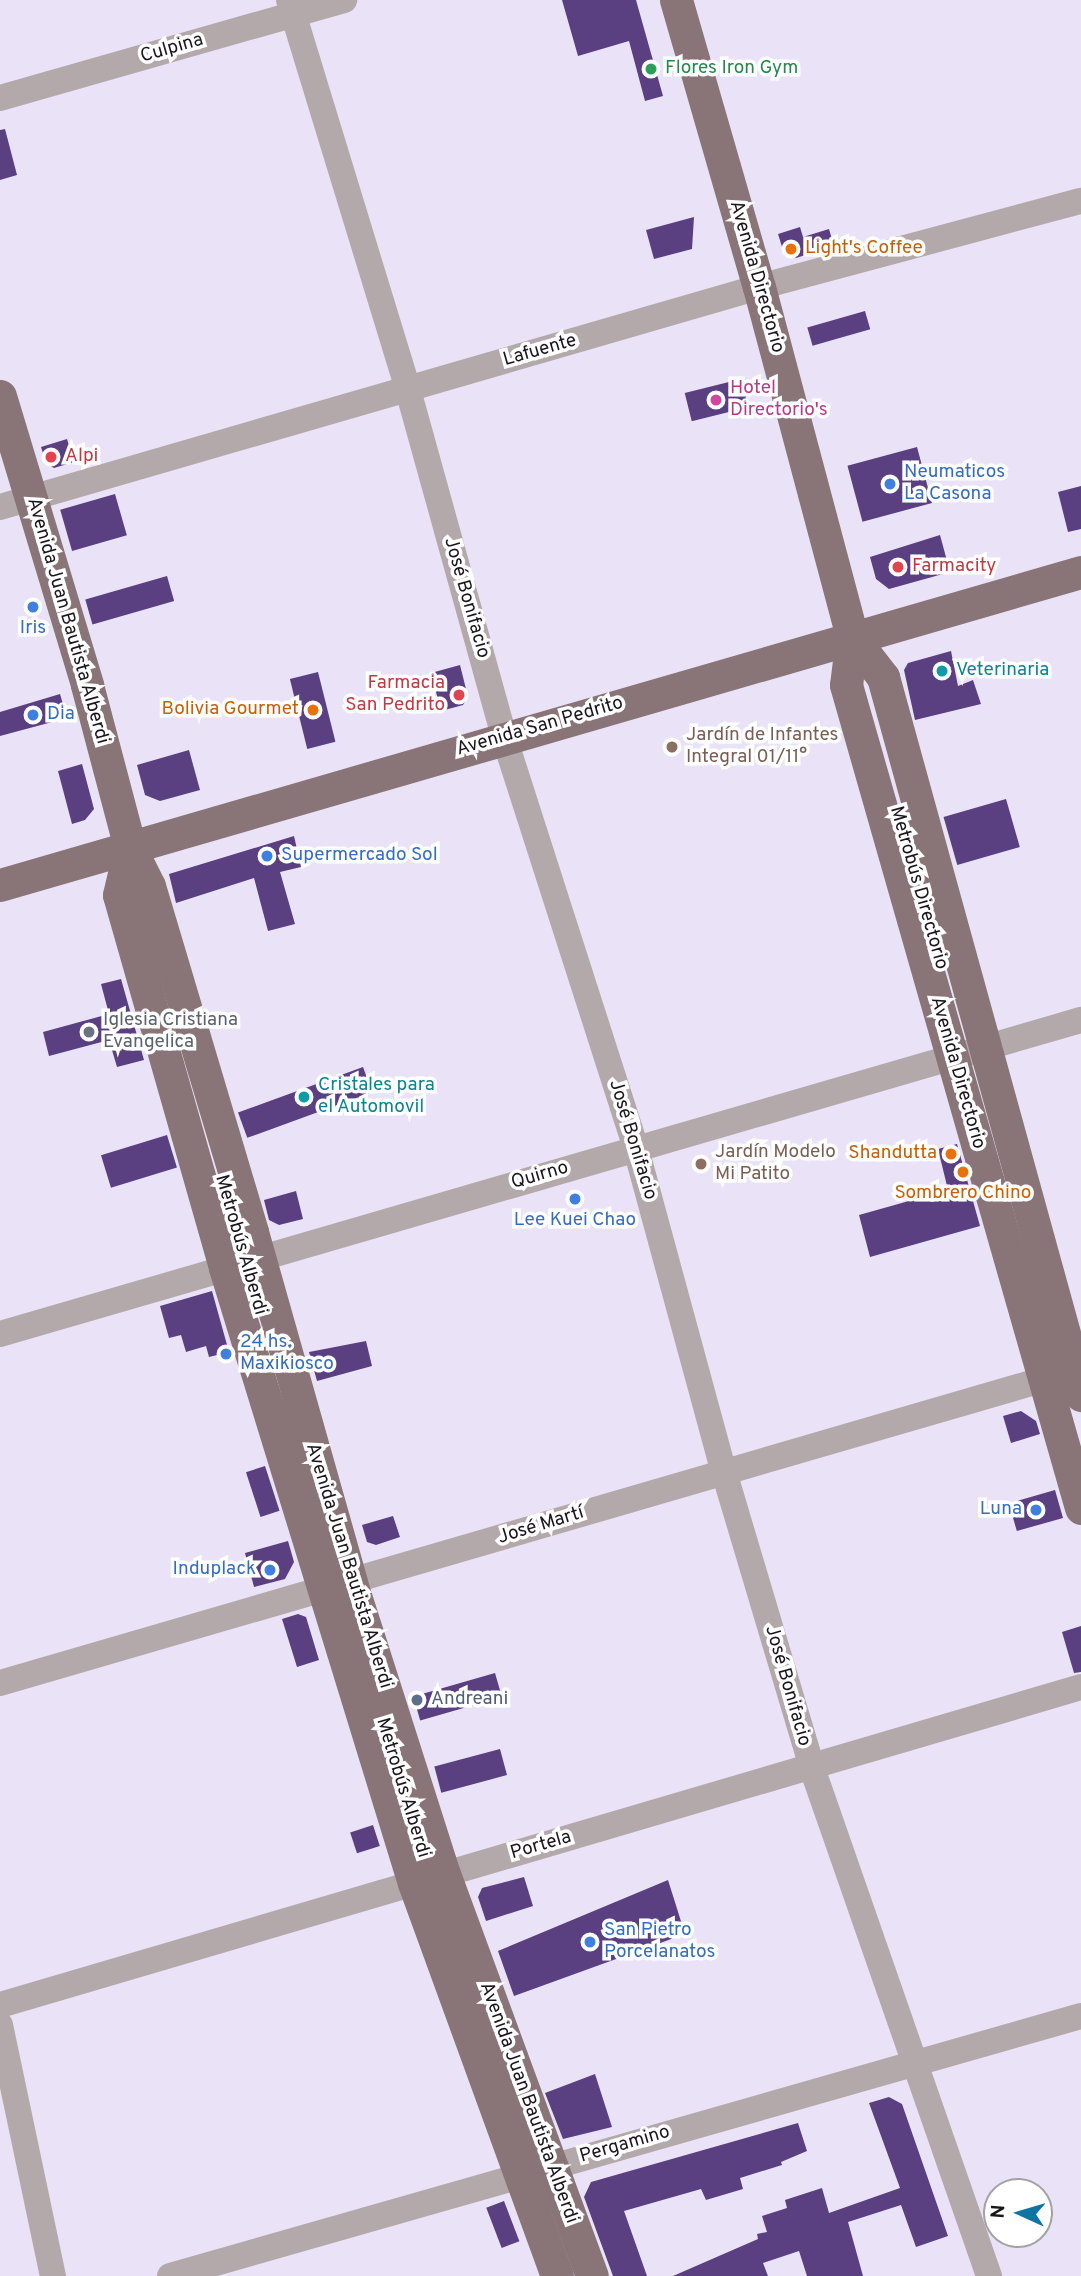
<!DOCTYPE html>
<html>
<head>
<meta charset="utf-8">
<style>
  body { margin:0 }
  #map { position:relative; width:1081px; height:2276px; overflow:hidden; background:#eae3f8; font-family:Overpass,sans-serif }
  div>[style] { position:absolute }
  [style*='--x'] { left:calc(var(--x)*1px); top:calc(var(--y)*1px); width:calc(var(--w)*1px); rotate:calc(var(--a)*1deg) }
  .building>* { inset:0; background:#5a3f81; transform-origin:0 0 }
  .minor>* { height:26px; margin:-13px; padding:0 13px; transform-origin:13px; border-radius:13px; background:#b4a9aa }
  .major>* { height:33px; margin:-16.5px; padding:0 16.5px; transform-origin:16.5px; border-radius:16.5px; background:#897578 }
  .dots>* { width:19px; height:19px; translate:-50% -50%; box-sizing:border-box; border:4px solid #fff; border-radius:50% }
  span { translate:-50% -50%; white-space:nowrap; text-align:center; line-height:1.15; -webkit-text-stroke:7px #fff; paint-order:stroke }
  .street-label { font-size:19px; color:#18151c }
  .leisure-label { font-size:19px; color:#27864d }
  .left { translate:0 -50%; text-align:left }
  .food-label { font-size:19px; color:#c56008 }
  .right { translate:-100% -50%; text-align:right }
  .hotel-label { font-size:19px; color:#b23c85 }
  .health-label { font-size:19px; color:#be3a42 }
  .shop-label { font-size:19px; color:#366cbe }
  .culture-label { font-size:19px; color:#0d838f }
  .education-label { font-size:19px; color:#785e54 }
  .worship-label { font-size:19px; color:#5b616d }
  .service-label { font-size:19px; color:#4e5e75 }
  .north { position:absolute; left:983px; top:2178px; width:70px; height:70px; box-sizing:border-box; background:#fff; border:2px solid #a3a1a4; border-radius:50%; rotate:274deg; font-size:19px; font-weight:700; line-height:28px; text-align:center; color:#18151c }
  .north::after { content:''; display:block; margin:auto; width:24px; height:32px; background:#0e75a1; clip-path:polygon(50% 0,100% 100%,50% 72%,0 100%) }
</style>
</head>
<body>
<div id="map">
  <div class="building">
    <div style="clip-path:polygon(562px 0,636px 0,663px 96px,645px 101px,629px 41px,578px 56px)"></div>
    <div style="clip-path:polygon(5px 129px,17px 175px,0 180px,0 130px)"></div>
    <div style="clip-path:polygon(694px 217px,692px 249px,654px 259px,646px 230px)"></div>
    <div style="clip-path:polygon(800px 227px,803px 237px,829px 229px,834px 246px,796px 258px,783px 250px,778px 234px)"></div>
    <div style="left:865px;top:311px;width:19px;height:60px;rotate:74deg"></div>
    <div style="left:741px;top:379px;width:29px;height:58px;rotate:76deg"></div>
    <div style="clip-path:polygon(67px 439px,74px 462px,54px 468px,46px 463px,41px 447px)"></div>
    <div style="left:917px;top:447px;width:58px;height:72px;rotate:75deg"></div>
    <div style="clip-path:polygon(1081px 486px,1081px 529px,1068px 532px,1058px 492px)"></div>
    <div style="left:115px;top:494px;width:43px;height:57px;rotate:74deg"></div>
    <div style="clip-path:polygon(940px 535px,950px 572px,889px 589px,876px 579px,870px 557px)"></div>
    <div style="left:167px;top:576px;width:26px;height:85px;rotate:74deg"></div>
    <div style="clip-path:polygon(951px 651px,958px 686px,973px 680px,981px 704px,915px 720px,904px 670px,908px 663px)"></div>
    <div style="clip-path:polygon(460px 665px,468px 697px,463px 705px,441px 711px,431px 673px)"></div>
    <div style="left:318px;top:672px;width:72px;height:29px;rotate:76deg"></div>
    <div style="clip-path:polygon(60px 694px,67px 718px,0 736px,0 712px)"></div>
    <div style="clip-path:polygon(189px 750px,200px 790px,160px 801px,145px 795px,137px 765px)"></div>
    <div style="clip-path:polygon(82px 764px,94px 809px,85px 820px,72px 824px,58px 771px)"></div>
    <div style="left:1006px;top:799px;width:50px;height:65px;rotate:74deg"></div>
    <div style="clip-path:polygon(294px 836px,301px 867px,280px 872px,295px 924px,268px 931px,254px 878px,176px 903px,169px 874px)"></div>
    <div style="clip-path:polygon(121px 979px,144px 1060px,117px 1067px,109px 1040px,49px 1056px,43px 1032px,109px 1014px,101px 984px)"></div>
    <div style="left:363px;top:1067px;width:27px;height:133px;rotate:70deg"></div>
    <div style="left:167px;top:1135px;width:34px;height:69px;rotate:73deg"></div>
    <div style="clip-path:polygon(957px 1144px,980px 1226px,870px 1257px,859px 1215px,948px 1190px,938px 1149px)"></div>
    <div style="clip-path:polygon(296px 1191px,303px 1219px,279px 1225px,269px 1220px,264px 1200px)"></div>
    <div style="clip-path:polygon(212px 1291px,229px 1352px,209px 1357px,206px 1346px,186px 1352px,181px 1335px,169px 1338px,160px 1306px)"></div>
    <div style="clip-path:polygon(366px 1341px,372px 1366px,317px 1381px,309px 1352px)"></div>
    <div style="clip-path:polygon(1021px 1411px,1036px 1421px,1040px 1434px,1011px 1443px,1003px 1416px)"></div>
    <div style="left:265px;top:1466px;width:47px;height:20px;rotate:72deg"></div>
    <div style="left:1055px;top:1490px;width:29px;height:48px;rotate:74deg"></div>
    <div style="clip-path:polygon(393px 1516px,400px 1537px,376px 1545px,367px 1542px,362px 1525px)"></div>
    <div style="clip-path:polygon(288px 1541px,294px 1562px,285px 1579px,254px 1587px,245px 1553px)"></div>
    <div style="clip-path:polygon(298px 1614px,306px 1617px,319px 1660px,297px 1667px,282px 1619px)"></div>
    <div style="clip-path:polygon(1081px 1626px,1081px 1672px,1074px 1673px,1062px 1632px)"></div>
    <div style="left:495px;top:1673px;width:25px;height:85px;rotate:74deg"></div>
    <div style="left:500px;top:1749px;width:27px;height:68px;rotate:75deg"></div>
    <div style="left:373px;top:1825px;width:22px;height:24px;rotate:72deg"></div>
    <div style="clip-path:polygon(524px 1877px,533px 1906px,486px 1921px,478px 1897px,482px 1888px)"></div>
    <div style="clip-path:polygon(668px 1880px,685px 1934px,514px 1996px,498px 1951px)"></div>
    <div style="clip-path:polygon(595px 2074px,612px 2127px,563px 2139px,545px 2093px)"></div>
    <div style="clip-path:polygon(889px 2097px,902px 2104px,948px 2236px,916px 2247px,901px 2205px,848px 2222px,863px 2276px,807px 2276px,799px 2251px,763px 2263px,768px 2276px,673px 2276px,758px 2239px,757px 2234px,767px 2232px,762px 2216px,787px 2208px,785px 2200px,822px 2188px,829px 2213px,900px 2188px,869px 2103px)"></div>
    <div style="clip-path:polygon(798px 2123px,807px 2151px,781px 2162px,782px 2165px,740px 2178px,743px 2189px,706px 2200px,701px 2189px,624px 2211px,647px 2276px,613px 2276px,584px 2197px,591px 2182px)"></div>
    <div style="left:504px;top:2201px;width:43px;height:19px;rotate:69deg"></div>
  </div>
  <div class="minor">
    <div style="--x:289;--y:0;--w:408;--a:73"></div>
    <div style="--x:408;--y:390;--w:360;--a:74.5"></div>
    <div style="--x:504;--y:737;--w:433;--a:72.2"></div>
    <div style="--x:636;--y:1149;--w:335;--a:74.8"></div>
    <div style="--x:724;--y:1472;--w:309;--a:73.4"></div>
    <div style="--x:812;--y:1768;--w:538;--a:70.79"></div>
    <div style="--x:0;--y:98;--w:358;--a:-15.9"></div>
    <div style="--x:0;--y:507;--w:790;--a:-16.16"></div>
    <div style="--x:759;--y:287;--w:333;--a:-15"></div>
    <div style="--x:0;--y:1334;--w:1126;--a:-16.2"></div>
    <div style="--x:0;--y:1683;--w:1106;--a:-16.22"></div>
    <div style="--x:0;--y:2005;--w:1127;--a:-16.39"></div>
    <div style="--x:0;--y:2025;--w:257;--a:78.1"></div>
    <div style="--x:170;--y:2276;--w:947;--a:-15.93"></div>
  </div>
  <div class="major">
    <div style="--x:676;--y:0;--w:299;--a:73.9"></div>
    <div style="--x:759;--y:287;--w:362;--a:75.1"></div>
    <div style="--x:852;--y:637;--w:48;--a:97.1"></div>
    <div style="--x:846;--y:685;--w:856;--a:74.06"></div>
    <div style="--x:0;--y:396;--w:302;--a:73.2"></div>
    <div style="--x:87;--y:685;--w:169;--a:75.2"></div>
    <div style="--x:130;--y:848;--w:42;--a:63.4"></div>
    <div style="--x:149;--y:886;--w:361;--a:73.4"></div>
    <div style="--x:252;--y:1232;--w:365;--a:74.2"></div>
    <div style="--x:351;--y:1583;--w:305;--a:72.3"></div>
    <div style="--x:444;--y:1874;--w:428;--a:69.8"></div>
    <div style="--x:852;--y:637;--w:51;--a:52.2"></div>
    <div style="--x:883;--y:677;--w:745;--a:74.58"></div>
    <div style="--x:130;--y:848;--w:48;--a:103.2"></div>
    <div style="--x:119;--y:895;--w:388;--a:74.1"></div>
    <div style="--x:225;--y:1268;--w:643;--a:72.92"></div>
    <div style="--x:414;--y:1883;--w:418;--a:70"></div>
    <div style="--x:0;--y:885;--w:1125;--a:-16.15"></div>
  </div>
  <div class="dots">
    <div style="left:651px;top:69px;background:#2e9e5b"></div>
    <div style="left:791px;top:249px;background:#e8710a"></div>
    <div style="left:716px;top:400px;background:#d1479c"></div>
    <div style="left:51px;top:457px;background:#e0444e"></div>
    <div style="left:890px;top:484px;background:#3f7fe0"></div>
    <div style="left:898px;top:567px;background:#e0444e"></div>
    <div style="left:33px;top:607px;background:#3f7fe0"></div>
    <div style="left:942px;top:671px;background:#0f9aa8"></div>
    <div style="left:459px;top:695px;background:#e0444e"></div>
    <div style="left:313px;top:710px;background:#e8710a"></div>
    <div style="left:33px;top:715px;background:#3f7fe0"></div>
    <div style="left:672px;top:747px;background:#8d6e63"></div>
    <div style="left:267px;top:856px;background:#3f7fe0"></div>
    <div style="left:89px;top:1032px;background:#6b7280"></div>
    <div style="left:304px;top:1097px;background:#0f9aa8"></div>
    <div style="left:951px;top:1154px;background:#e8710a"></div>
    <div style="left:701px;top:1164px;background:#8d6e63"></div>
    <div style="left:963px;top:1172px;background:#e8710a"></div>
    <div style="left:575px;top:1199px;background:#3f7fe0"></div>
    <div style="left:226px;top:1354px;background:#3f7fe0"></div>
    <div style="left:1036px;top:1510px;background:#3f7fe0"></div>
    <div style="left:270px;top:1570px;background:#3f7fe0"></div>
    <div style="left:417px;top:1700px;background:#5c6f8a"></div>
    <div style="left:590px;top:1942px;background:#3f7fe0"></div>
  </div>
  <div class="street-label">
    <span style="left:172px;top:49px;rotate:-16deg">Culpina</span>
    <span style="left:756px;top:277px;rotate:74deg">Avenida Directorio</span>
    <span style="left:540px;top:351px;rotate:-16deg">Lafuente</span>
    <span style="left:466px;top:598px;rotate:74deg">José Bonifacio</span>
    <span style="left:67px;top:621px;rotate:74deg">Avenida Juan Bautista Alberdi</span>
    <span style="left:540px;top:727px;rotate:-16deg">Avenida San Pedrito</span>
    <span style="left:918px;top:888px;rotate:74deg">Metrobús Directorio</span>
    <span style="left:957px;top:1073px;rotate:74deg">Avenida Directorio</span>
    <span style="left:632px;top:1140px;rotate:73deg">José Bonifacio</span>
    <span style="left:540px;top:1176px;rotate:-16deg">Quirno</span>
    <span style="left:240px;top:1245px;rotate:74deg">Metrobús Alberdi</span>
    <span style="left:541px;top:1526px;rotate:-17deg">José Martí</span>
    <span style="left:348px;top:1566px;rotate:73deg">Avenida Juan Bautista Alberdi</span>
    <span style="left:787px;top:1686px;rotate:74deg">José Bonifacio</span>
    <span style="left:402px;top:1788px;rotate:73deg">Metrobús Alberdi</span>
    <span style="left:541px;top:1846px;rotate:-16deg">Portela</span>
    <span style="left:528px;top:2103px;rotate:70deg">Avenida Juan Bautista Alberdi</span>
    <span style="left:625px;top:2145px;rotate:-16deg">Pergamino</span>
  </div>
  <div class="leisure-label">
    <span class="left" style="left:665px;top:69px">Flores Iron Gym</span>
  </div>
  <div class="food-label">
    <span class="left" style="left:805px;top:249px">Light's Coffee</span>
    <span class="right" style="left:299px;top:710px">Bolivia Gourmet</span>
    <span class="right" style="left:937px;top:1154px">Shandutta</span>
    <span style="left:963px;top:1194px">Sombrero Chino</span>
  </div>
  <div class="hotel-label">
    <span class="left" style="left:730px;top:400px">Hotel<br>Directorio's</span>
  </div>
  <div class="health-label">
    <span class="left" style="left:65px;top:457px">Alpi</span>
    <span class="left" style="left:912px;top:567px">Farmacity</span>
    <span class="right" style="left:445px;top:695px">Farmacia<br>San Pedrito</span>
  </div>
  <div class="shop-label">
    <span class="left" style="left:904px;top:484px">Neumaticos<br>La Casona</span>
    <span style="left:33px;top:629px">Iris</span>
    <span class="left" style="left:47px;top:715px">Dia</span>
    <span class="left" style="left:281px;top:856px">Supermercado Sol</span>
    <span style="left:575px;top:1221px">Lee Kuei Chao</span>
    <span class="left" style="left:240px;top:1354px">24 hs.<br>Maxikiosco</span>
    <span class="right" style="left:1022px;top:1510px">Luna</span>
    <span class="right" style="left:256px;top:1570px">Induplack</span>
    <span class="left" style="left:604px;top:1942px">San Pietro<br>Porcelanatos</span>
  </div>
  <div class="culture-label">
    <span class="left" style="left:956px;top:671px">Veterinaria</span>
    <span class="left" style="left:318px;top:1097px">Cristales para<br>el Automovil</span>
  </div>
  <div class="education-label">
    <span class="left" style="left:686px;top:747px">Jardín de Infantes<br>Integral 01/11°</span>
    <span class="left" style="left:715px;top:1164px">Jardín Modelo<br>Mi Patito</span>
  </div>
  <div class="worship-label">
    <span class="left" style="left:103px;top:1032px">Iglesia Cristiana<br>Evangelica</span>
  </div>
  <div class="service-label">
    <span class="left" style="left:431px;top:1700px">Andreani</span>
  </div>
  <div class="north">N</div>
</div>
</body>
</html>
